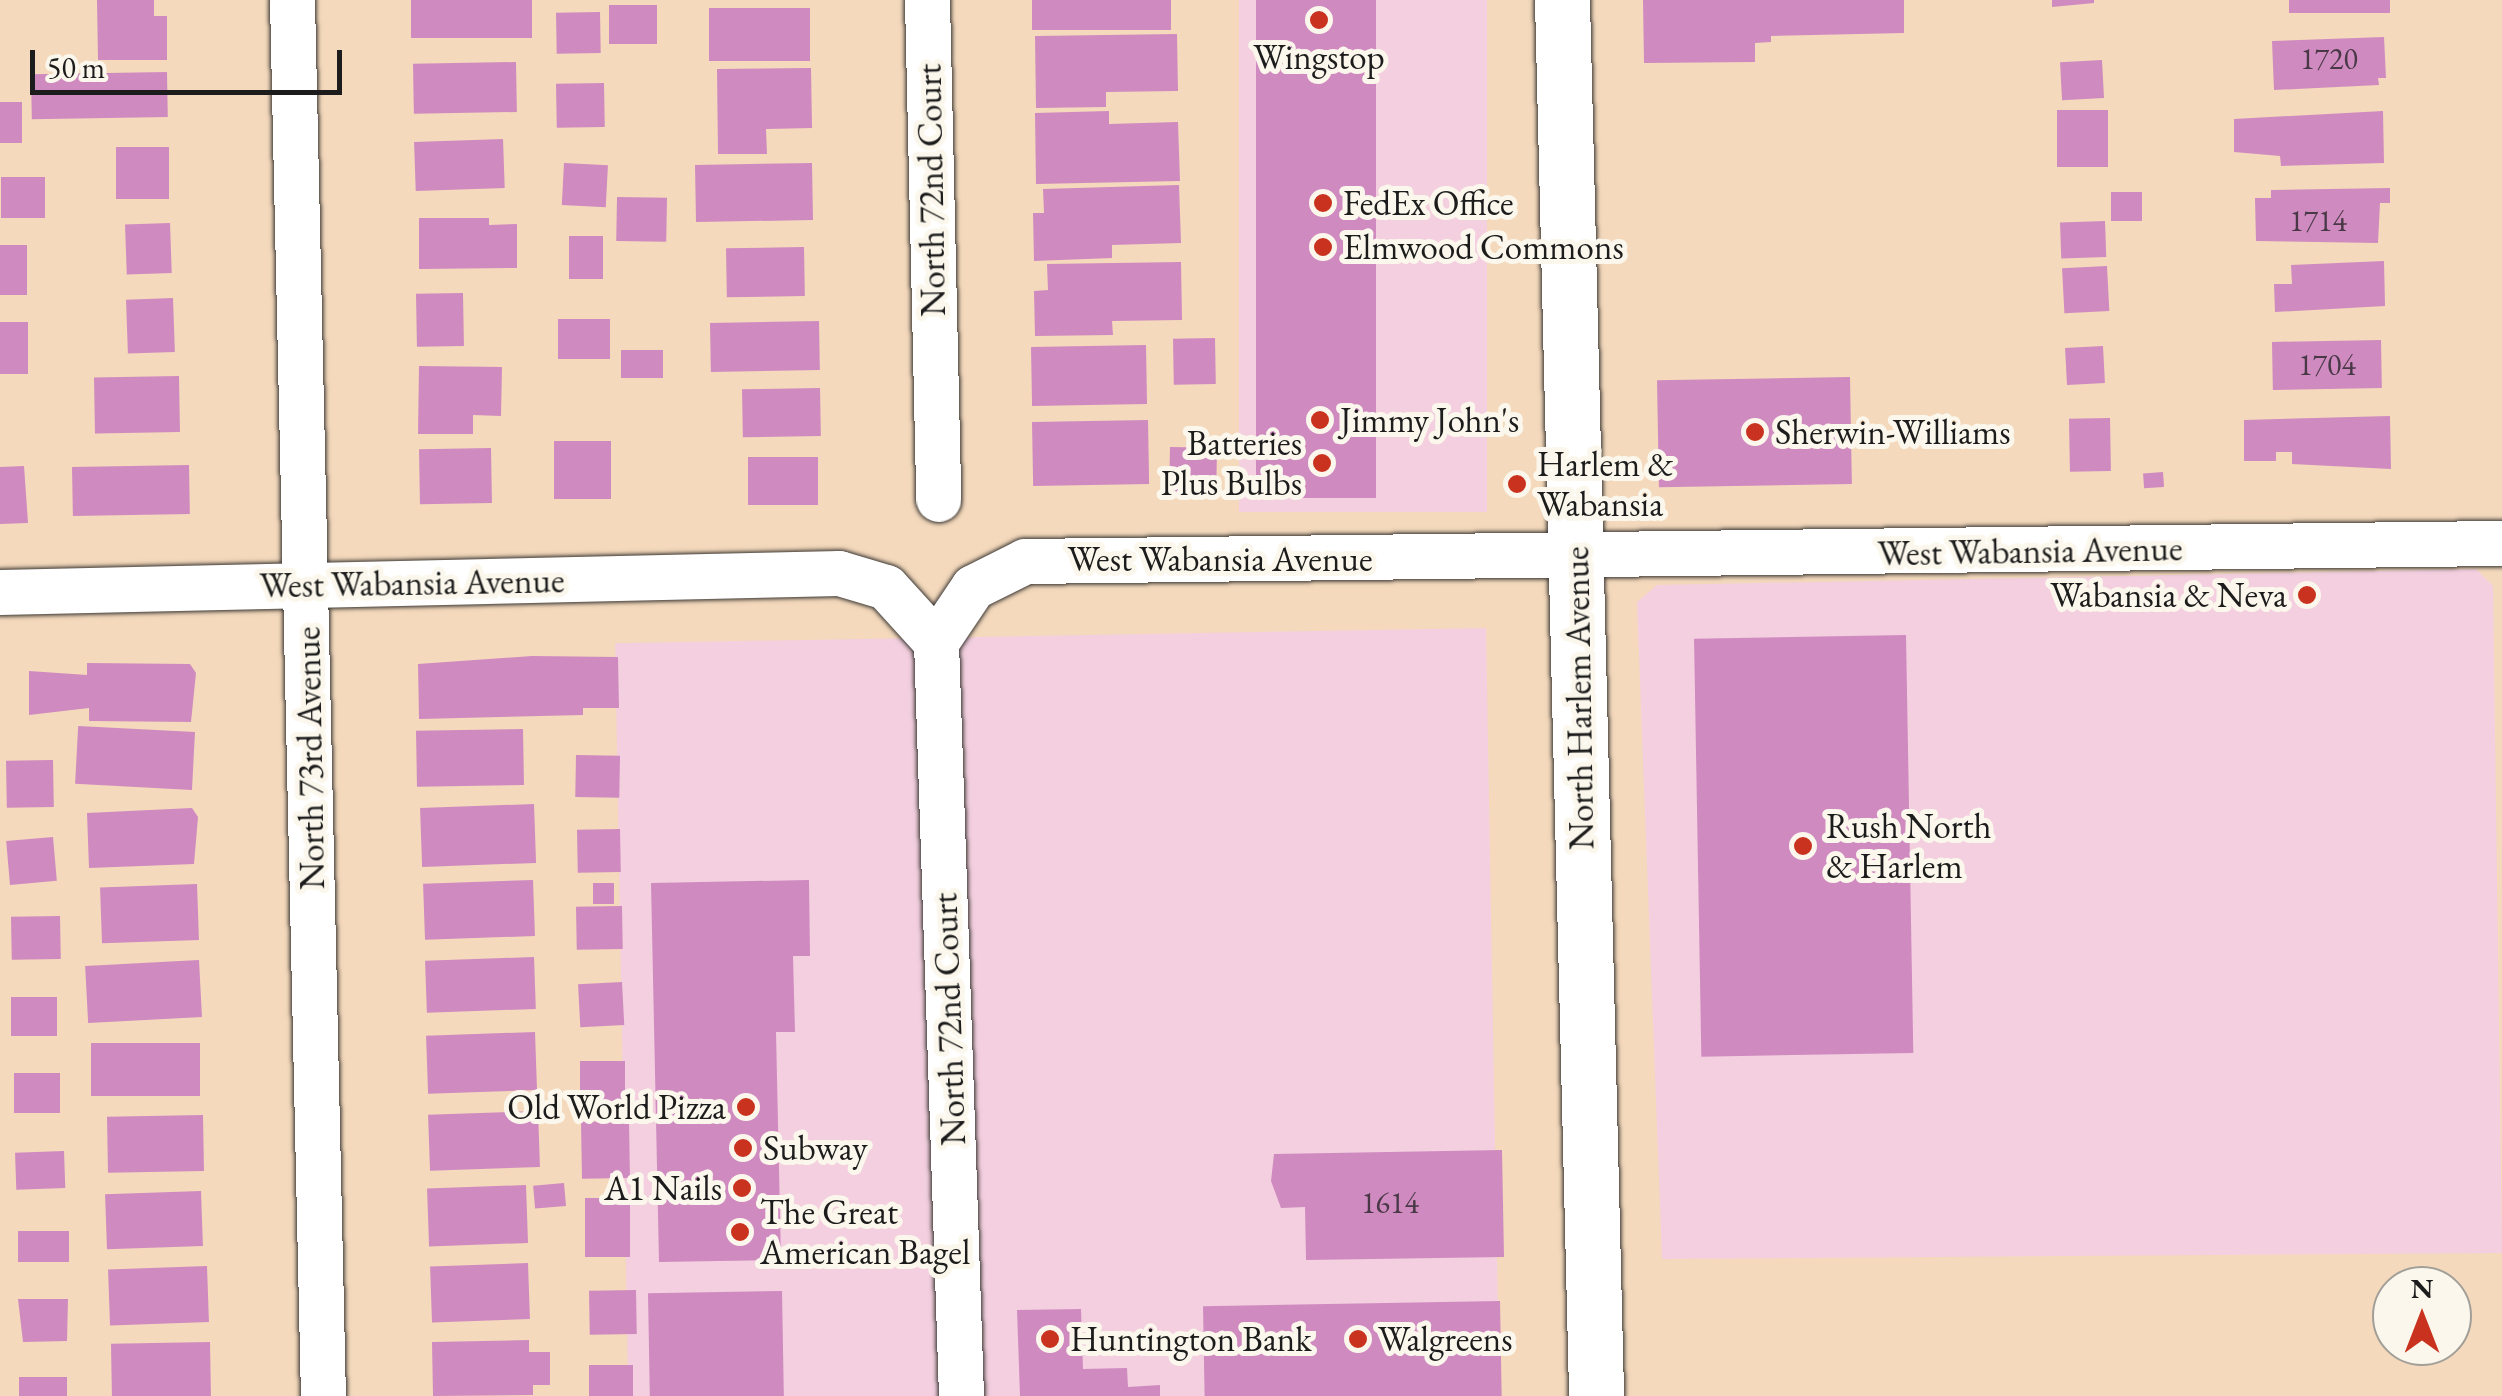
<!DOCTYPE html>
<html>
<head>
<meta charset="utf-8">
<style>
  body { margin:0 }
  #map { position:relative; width:2502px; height:1396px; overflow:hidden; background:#f4d9bc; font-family:"EB Garamond",serif }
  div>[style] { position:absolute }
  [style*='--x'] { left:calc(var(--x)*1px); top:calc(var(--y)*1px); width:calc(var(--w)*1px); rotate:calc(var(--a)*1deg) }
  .built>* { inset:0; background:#f3cfdf; transform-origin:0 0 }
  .building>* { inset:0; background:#cf8ac0; transform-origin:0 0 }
  .roads { filter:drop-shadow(0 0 2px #3c3834) drop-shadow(0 0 2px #3c3834) }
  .minor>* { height:45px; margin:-22.5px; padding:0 22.5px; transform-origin:22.5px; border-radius:22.5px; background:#fff }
  .primary>* { height:55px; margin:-27.5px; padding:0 27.5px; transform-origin:27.5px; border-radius:27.5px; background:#fff }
  .dots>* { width:28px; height:28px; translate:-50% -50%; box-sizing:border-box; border:5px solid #fbf7ec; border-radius:50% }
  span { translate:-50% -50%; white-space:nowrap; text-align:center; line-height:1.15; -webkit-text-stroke:10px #fbf7ec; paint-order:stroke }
  .number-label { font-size:30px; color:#493845 }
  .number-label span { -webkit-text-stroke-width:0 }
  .poi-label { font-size:35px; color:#1c1c1c }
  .left { translate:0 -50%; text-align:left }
  .right { translate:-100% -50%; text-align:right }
  .street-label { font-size:35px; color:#1c1c1c }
  .north { position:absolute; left:2372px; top:1266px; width:100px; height:100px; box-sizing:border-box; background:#fbf7ec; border:2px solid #a29f99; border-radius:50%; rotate:0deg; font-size:28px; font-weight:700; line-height:40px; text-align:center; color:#1c1c1c }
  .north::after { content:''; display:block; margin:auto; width:35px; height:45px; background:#c8321e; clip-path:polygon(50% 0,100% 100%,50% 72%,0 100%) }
  .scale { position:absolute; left:30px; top:50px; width:312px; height:45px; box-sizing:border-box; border:5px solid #1c1c1c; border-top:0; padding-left:12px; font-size:30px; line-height:35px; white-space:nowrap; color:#1c1c1c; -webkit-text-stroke:8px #fbf7ec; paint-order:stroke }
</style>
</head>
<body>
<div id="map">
  <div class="built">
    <div style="left:1239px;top:0;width:248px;height:512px"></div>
    <div style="clip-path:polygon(2476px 569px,2493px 586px,2502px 1253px,1662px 1259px,1637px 602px,1657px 585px)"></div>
    <div style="left:1486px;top:628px;width:768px;height:871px;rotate:89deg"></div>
  </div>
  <div class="building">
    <div style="clip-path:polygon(97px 0,154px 0,154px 16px,167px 16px,167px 60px,98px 60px)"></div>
    <div style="left:411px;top:0;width:121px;height:38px"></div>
    <div style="left:1032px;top:0;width:139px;height:30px"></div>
    <div style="left:1256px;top:0;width:120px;height:498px"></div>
    <div style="clip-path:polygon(1643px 0,1904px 0,1904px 33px,1771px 36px,1771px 42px,1755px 43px,1755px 62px,1644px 63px)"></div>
    <div style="clip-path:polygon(2052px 0,2094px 0,2094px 3px,2052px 7px)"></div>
    <div style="left:2289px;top:0;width:101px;height:13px"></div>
    <div style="left:609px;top:5px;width:48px;height:39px"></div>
    <div style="left:810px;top:8px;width:53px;height:101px;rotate:90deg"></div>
    <div style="left:600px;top:12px;width:41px;height:44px;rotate:89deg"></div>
    <div style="clip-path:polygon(1177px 34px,1178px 91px,1106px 92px,1106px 107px,1036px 108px,1035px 36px)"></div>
    <div style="clip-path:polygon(2384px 37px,2386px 78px,2378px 78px,2379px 85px,2274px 90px,2272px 41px)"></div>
    <div style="left:2102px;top:60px;width:38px;height:42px;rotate:87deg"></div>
    <div style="left:516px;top:62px;width:50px;height:103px;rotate:89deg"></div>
    <div style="clip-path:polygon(811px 68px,812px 128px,766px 129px,767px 154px,718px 154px,717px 69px)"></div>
    <div style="left:167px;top:72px;width:45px;height:136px;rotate:89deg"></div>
    <div style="left:604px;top:83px;width:44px;height:48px;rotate:89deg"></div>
    <div style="left:0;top:102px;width:22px;height:41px"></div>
    <div style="left:2057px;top:110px;width:51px;height:57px"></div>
    <div style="clip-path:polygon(1109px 111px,1109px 124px,1178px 122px,1180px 181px,1036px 184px,1035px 113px)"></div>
    <div style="clip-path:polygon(2383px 111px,2384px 163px,2281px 166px,2280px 156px,2234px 152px,2234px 119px)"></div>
    <div style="left:503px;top:139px;width:49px;height:89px;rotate:88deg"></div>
    <div style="left:116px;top:147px;width:53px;height:52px"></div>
    <div style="left:564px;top:163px;width:44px;height:42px;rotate:3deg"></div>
    <div style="left:812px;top:163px;width:57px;height:117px;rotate:89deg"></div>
    <div style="left:1px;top:177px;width:44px;height:41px"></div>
    <div style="clip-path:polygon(1179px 185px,1181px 243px,1112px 245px,1112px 258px,1034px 261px,1033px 213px,1044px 213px,1043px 189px)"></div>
    <div style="clip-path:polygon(2390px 188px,2390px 203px,2380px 203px,2378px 243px,2256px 241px,2255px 198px,2271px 198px,2271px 190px)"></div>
    <div style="left:2142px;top:192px;width:29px;height:31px;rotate:90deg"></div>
    <div style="left:617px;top:197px;width:50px;height:44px;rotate:1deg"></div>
    <div style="clip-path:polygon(419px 218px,489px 218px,489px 225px,517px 224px,517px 268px,419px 269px)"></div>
    <div style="left:2105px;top:221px;width:36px;height:45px;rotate:88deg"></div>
    <div style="left:170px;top:223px;width:50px;height:45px;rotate:88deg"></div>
    <div style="left:569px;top:236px;width:34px;height:43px"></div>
    <div style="left:0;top:245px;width:27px;height:50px"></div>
    <div style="left:804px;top:247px;width:49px;height:78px;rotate:89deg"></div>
    <div style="clip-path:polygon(2384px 261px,2385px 306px,2275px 312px,2274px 284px,2292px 284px,2291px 265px)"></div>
    <div style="clip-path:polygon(1181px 262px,1182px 320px,1112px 321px,1113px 335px,1035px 336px,1034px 291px,1048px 290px,1047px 264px)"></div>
    <div style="left:2107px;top:266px;width:45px;height:45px;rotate:87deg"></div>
    <div style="left:463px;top:293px;width:53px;height:47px;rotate:89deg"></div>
    <div style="left:173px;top:298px;width:54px;height:47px;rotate:88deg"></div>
    <div style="left:610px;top:319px;width:40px;height:52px;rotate:90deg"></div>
    <div style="left:819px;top:321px;width:49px;height:109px;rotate:89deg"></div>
    <div style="left:0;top:322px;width:28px;height:52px"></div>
    <div style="left:1215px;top:338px;width:46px;height:42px;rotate:89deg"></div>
    <div style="left:2381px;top:340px;width:48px;height:109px;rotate:89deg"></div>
    <div style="left:1146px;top:345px;width:59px;height:115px;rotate:89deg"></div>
    <div style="left:2103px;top:346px;width:37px;height:38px;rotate:87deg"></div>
    <div style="left:621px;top:350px;width:42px;height:28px"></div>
    <div style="clip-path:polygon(419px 366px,502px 367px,501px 416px,473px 415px,473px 434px,418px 434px)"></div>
    <div style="left:179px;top:376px;width:56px;height:85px;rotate:89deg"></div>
    <div style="left:1850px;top:377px;width:107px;height:193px;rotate:89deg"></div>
    <div style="left:820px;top:388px;width:48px;height:78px;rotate:89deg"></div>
    <div style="clip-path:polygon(2390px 416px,2391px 469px,2292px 464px,2292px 452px,2276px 452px,2276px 461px,2244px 461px,2244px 420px)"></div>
    <div style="left:2110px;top:418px;width:53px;height:41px;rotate:89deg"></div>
    <div style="left:1148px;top:420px;width:64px;height:116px;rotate:89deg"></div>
    <div style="left:554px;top:441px;width:57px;height:58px"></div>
    <div style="left:1170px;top:447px;width:47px;height:47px;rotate:1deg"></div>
    <div style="left:491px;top:448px;width:55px;height:72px;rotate:89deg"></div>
    <div style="left:748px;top:457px;width:70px;height:48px"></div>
    <div style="left:189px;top:465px;width:49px;height:117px;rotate:89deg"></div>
    <div style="clip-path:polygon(24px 466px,28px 523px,0 524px,0 467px)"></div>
    <div style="left:2163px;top:472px;width:15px;height:20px;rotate:86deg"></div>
    <div style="left:1906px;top:635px;width:418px;height:212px;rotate:89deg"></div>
    <div style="clip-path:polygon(532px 656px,618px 657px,619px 708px,583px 708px,583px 715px,419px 719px,418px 664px)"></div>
    <div style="clip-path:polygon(87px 663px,190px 664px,196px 673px,191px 722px,89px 721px,89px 708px,29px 715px,29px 671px,87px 675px)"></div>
    <div style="left:523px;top:729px;width:56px;height:107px;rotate:89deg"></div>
    <div style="left:195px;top:732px;width:58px;height:117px;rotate:93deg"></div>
    <div style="left:576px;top:755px;width:44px;height:42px;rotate:1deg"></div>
    <div style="left:53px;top:760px;width:47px;height:47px;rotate:89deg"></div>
    <div style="left:534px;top:804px;width:59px;height:114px;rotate:88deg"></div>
    <div style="clip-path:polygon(192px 808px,198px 817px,194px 864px,89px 868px,87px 813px)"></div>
    <div style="left:620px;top:829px;width:43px;height:43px;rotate:89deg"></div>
    <div style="left:53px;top:837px;width:44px;height:47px;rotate:85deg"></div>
    <div style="left:533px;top:880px;width:56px;height:110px;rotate:88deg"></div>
    <div style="clip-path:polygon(809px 880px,810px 956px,793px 956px,795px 1032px,776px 1032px,781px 1260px,659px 1262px,651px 883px)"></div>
    <div style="left:593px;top:883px;width:21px;height:21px"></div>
    <div style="left:197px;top:884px;width:56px;height:97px;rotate:88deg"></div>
    <div style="left:622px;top:906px;width:43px;height:46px;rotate:89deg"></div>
    <div style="left:60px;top:916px;width:43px;height:49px;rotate:89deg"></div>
    <div style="left:534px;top:957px;width:52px;height:109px;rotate:88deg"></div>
    <div style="left:199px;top:960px;width:57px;height:114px;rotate:87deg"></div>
    <div style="left:622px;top:982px;width:43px;height:44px;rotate:87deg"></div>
    <div style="left:11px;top:997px;width:46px;height:39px"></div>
    <div style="left:535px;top:1032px;width:58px;height:109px;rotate:88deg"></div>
    <div style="left:91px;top:1043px;width:109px;height:53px"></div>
    <div style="left:580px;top:1061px;width:45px;height:49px"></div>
    <div style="left:14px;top:1073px;width:46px;height:40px"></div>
    <div style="left:538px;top:1111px;width:56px;height:110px;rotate:88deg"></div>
    <div style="left:203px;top:1115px;width:56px;height:96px;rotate:89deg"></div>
    <div style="left:629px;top:1121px;width:57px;height:48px;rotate:89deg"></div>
    <div style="clip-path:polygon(1502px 1150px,1504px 1257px,1306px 1260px,1305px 1207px,1281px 1208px,1271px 1181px,1274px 1154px)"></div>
    <div style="left:64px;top:1151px;width:37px;height:49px;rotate:88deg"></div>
    <div style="left:564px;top:1183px;width:23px;height:31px;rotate:85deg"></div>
    <div style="left:526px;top:1185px;width:58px;height:99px;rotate:88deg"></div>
    <div style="left:201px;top:1191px;width:55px;height:96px;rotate:88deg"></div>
    <div style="left:585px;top:1198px;width:45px;height:59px"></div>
    <div style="left:69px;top:1231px;width:31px;height:51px;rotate:90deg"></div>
    <div style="left:528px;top:1263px;width:56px;height:98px;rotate:88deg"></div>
    <div style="left:207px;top:1266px;width:56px;height:99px;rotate:88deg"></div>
    <div style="left:636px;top:1290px;width:44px;height:47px;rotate:89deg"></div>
    <div style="left:782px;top:1291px;width:105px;height:134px;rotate:89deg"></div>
    <div style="clip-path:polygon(18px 1299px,68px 1299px,67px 1341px,23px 1342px)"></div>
    <div style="left:1500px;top:1301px;width:95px;height:297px;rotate:89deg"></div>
    <div style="clip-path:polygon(1081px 1309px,1083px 1369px,1127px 1368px,1128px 1387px,1160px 1385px,1160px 1396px,1020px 1396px,1017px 1310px)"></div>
    <div style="clip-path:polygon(529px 1340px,529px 1352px,550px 1352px,550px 1385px,533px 1385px,533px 1395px,433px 1396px,432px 1342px)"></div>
    <div style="left:210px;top:1342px;width:54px;height:99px;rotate:89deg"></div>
    <div style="left:589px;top:1365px;width:44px;height:31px"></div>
    <div style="left:67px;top:1377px;width:19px;height:48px;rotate:90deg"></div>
  </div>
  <div class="roads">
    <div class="minor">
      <div style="--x:292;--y:0;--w:1396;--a:88.73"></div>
      <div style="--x:927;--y:0;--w:499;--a:88.7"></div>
      <div style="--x:0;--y:592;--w:839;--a:-1.3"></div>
      <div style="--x:839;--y:573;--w:49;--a:16.6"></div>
      <div style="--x:886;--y:587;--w:74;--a:47.7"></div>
      <div style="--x:936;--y:642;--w:66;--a:-56.1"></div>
      <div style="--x:973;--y:587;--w:58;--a:-26.6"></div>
      <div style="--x:1025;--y:561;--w:1477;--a:-0.7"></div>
      <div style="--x:936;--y:642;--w:754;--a:88.1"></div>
    </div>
    <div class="primary">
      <div style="--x:1562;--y:0;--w:1396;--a:88.6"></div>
    </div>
  </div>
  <div class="dots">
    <div style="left:1319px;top:20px;background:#c8321e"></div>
    <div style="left:1323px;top:203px;background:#c8321e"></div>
    <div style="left:1323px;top:247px;background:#c8321e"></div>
    <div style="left:1320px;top:420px;background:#c8321e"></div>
    <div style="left:1755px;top:432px;background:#c8321e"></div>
    <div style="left:1322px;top:463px;background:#c8321e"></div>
    <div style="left:1517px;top:484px;background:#c8321e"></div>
    <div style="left:2307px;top:595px;background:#c8321e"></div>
    <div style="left:1803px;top:846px;background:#c8321e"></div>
    <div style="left:746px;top:1107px;background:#c8321e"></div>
    <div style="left:743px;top:1148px;background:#c8321e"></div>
    <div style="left:742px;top:1188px;background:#c8321e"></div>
    <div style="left:740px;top:1232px;background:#c8321e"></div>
    <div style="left:1050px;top:1339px;background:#c8321e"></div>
    <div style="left:1358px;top:1339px;background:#c8321e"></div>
  </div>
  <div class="number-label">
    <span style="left:2329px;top:59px">1720</span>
    <span style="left:2318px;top:221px">1714</span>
    <span style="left:2327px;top:365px">1704</span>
    <span style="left:1390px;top:1203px">1614</span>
  </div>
  <div class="poi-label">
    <span style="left:1319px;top:57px">Wingstop</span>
    <span class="left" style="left:1343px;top:203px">FedEx Office</span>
    <span class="left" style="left:1343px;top:247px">Elmwood Commons</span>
    <span class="left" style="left:1340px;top:420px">Jimmy John's</span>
    <span class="left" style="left:1775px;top:432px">Sherwin-Williams</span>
    <span class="right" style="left:1302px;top:463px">Batteries<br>Plus Bulbs</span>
    <span class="left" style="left:1537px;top:484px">Harlem &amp;<br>Wabansia</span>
    <span class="right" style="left:2287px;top:595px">Wabansia &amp; Neva</span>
    <span class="left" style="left:1826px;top:846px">Rush North<br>&amp; Harlem</span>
    <span class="right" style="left:726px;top:1107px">Old World Pizza</span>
    <span class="left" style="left:763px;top:1148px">Subway</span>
    <span class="right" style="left:722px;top:1188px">A1 Nails</span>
    <span class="left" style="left:760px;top:1232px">The Great<br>American Bagel</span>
    <span class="left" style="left:1070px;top:1339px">Huntington Bank</span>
    <span class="left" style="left:1378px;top:1339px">Walgreens</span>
  </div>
  <div class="street-label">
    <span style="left:931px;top:190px;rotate:-91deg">North 72nd Court</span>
    <span style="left:2030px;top:551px;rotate:-1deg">West Wabansia Avenue</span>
    <span style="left:1220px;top:559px">West Wabansia Avenue</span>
    <span style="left:412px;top:583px;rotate:-1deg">West Wabansia Avenue</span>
    <span style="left:1579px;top:698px;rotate:-91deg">North Harlem Avenue</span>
    <span style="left:310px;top:758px;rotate:-91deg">North 73rd Avenue</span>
    <span style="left:949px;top:1019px;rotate:-92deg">North 72nd Court</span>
  </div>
  <div class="north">N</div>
  <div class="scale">50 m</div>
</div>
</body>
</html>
